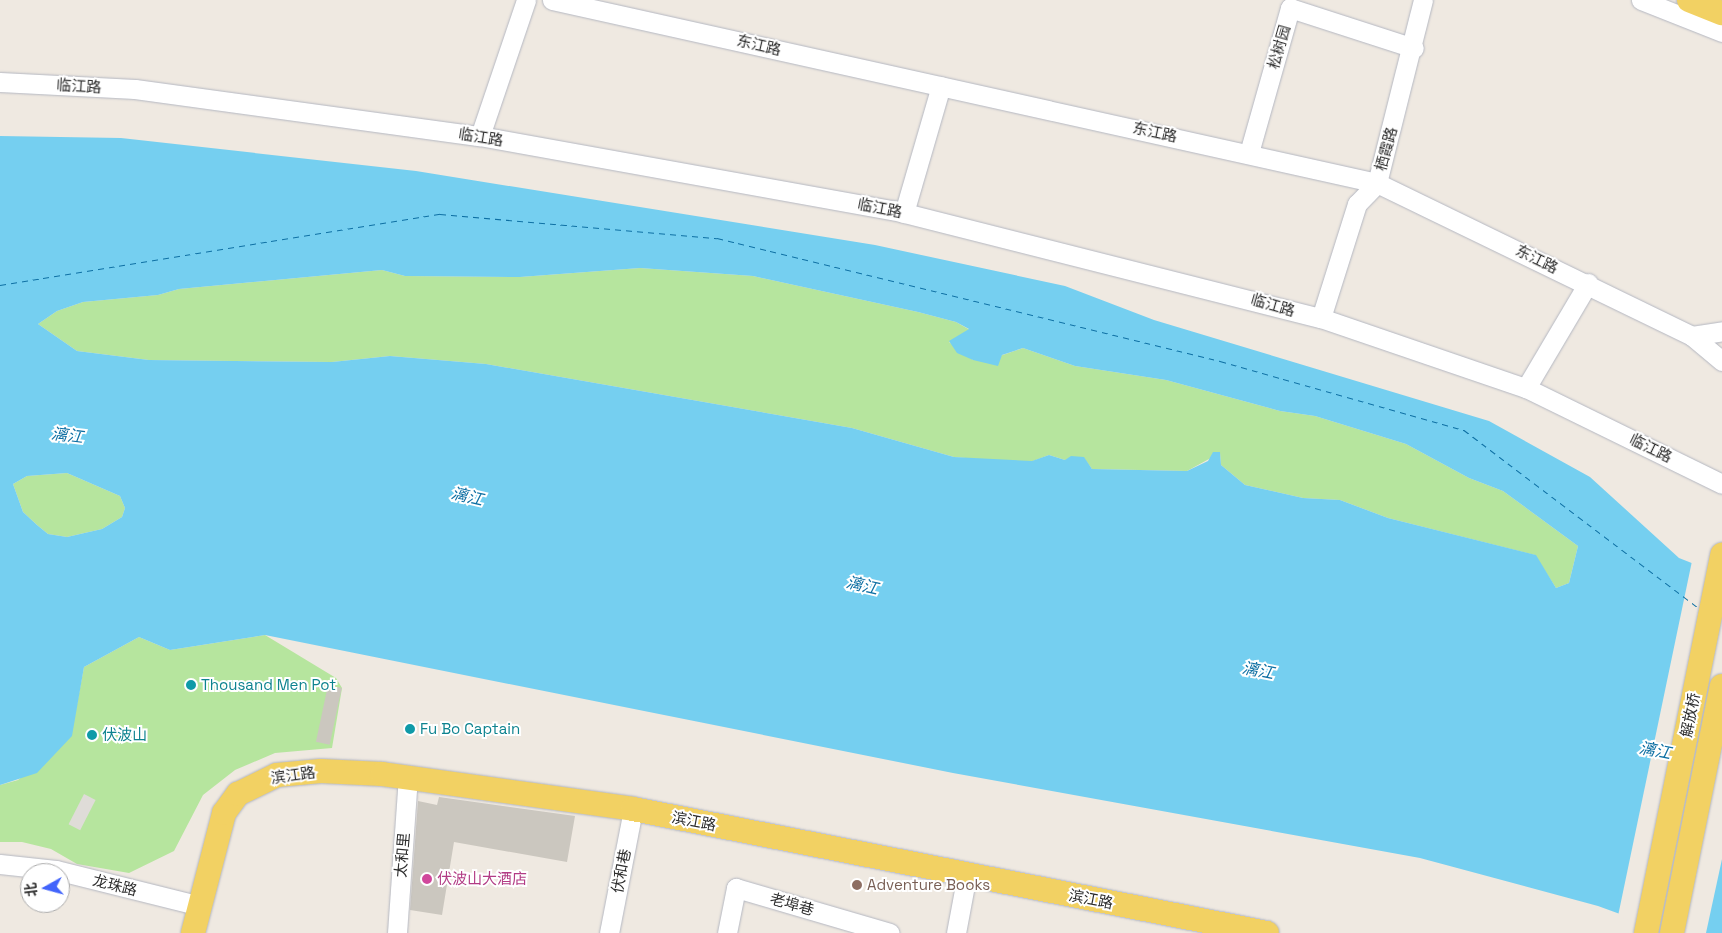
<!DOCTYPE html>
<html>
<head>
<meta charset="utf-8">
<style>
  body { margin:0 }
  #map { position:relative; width:1722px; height:933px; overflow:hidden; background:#efe9e1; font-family:"Space Grotesk","Noto Sans SC",sans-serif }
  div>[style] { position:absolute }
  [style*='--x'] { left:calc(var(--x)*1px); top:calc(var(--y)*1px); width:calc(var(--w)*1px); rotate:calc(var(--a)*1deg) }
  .green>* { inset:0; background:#b6e59e }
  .plaza>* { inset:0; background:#dfdcd8; transform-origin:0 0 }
  .water>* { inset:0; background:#75cff0 }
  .pier>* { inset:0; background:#efe9e1 }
  .ferry>* { height:1px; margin-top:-0.5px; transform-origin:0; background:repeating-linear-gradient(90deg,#0d6fa3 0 6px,transparent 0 11px) }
  .building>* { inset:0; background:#cbc7bf; transform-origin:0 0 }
  .roads { filter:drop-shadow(0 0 1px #b4b7c1) drop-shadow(0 0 1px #b4b7c1) }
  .minor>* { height:19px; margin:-9.5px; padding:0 9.5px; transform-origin:9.5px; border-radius:9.5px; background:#fff }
  .major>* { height:24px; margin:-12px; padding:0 12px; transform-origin:12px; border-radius:12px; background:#f2d163 }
  .dots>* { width:14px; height:14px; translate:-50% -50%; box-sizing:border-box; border:2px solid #fff; border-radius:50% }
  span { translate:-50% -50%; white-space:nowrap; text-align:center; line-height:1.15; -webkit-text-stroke:4px #fff; paint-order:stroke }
  .street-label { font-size:15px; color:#2e2e2e }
  .culture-label { font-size:15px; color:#0d838f }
  .left { translate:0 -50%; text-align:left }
  .hotel-label { font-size:15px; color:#b23c85 }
  .education-label { font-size:15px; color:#785e54 }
  .water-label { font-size:16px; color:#0d6fa3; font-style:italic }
  .north { position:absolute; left:20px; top:863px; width:50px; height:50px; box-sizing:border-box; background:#fff; border:1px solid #ababab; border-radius:50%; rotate:263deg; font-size:14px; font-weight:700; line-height:20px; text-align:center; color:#2e2e2e }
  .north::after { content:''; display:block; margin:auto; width:18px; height:22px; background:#4264fb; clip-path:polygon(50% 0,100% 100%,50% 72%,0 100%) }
</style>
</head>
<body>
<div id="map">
  <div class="green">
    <div style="clip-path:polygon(640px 268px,753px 276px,918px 312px,956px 322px,970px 330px,949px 342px,973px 360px,988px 360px,1023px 348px,1075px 366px,1166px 380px,1280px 411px,1315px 416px,1406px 444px,1469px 478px,1503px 491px,1578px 546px,1569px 583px,1556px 588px,1535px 555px,1388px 518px,1340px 500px,1303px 498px,1245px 485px,1221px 465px,1220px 453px,1187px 471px,1092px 469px,1084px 458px,1065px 460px,1049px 455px,1033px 461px,1001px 461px,954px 457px,852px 428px,486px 364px,390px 356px,332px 362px,149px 360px,77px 351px,38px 324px,57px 311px,83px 302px,158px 295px,179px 289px,382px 270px,405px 276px,520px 277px)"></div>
    <div style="clip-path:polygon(67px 473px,120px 496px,125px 508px,122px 517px,102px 529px,67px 537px,48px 534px,37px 525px,23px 512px,13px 484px,27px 476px)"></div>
    <div style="clip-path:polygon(265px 635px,336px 678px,342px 688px,332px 748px,275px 753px,235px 770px,203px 795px,174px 851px,129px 873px,77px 864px,51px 849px,22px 842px,0 842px,0 785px,18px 780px,71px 736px,84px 667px,139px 637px,170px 650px)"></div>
  </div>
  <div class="plaza">
    <div style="left:84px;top:794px;width:13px;height:34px;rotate:27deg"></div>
  </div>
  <div class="water">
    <div style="clip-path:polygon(evenodd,0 136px,121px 138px,416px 171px,875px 245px,1065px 286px,1154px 320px,1489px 421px,1590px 477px,1679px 558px,1722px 575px,1722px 933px,1672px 933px,1598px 906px,1420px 858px,953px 773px,265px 635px,170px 650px,139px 637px,84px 667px,72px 736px,37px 773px,0 785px,0 136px,640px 268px,753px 276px,918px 312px,956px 322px,969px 329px,949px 341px,957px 353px,973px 360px,998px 366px,1002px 355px,1023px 348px,1075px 366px,1166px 380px,1280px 411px,1315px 416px,1406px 444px,1469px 478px,1503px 491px,1578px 546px,1569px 583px,1556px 588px,1536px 555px,1388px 518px,1340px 500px,1303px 498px,1245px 485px,1221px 465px,1220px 452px,1213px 452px,1208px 461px,1187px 471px,1092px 469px,1084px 457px,1071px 456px,1065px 460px,1049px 455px,1032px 461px,954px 457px,852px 428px,486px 364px,390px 356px,332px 362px,149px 360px,77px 351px,38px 324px,57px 311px,83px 302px,158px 295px,179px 289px,382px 270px,405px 276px,520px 277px,640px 268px,0 136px,67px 473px,120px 496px,125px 508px,122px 517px,102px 529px,67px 537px,48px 534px,37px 525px,23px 512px,13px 484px,27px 476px,67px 473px)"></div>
  </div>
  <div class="pier">
    <div style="clip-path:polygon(1692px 561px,1722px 572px,1722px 859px,1706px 933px,1665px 933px,1618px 916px)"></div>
  </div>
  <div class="ferry">
    <div style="--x:0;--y:285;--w:446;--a:-9.2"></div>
    <div style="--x:440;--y:214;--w:278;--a:5"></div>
    <div style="--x:717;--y:238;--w:518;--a:13.74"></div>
    <div style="--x:1220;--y:361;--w:254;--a:15.8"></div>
    <div style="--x:1464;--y:430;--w:296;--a:37.2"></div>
  </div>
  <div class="building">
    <div style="left:328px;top:685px;width:14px;height:58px;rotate:12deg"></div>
    <div style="clip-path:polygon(439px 797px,575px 816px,567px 862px,454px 842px,442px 915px,410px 910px,418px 801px,437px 805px)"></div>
  </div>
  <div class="roads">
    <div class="minor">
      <div style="--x:552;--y:0;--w:845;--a:12.51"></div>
      <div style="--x:1377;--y:183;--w:350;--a:25.9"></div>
      <div style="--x:1692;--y:336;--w:39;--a:40"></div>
      <div style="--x:1641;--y:0;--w:87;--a:21.6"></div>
      <div style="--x:0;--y:82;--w:135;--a:3"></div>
      <div style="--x:135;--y:89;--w:348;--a:7.8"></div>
      <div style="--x:480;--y:136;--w:420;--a:10.2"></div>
      <div style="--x:893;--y:210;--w:441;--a:14.2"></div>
      <div style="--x:1321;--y:318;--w:217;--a:18.9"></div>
      <div style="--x:1526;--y:388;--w:218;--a:26.1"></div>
      <div style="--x:480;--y:136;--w:144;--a:-71.3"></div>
      <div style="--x:1249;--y:153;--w:151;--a:-74.2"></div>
      <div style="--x:1290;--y:8;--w:130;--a:17.9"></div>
      <div style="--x:904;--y:213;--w:132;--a:-73.8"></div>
      <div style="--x:1321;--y:318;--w:120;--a:-72.5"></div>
      <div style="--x:1357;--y:204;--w:29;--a:-46"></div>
      <div style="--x:1377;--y:183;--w:189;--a:-75.9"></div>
      <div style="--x:1692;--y:336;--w:30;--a:-9"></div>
      <div style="--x:1526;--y:388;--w:122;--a:-59.4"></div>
      <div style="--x:0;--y:864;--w:56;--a:6.1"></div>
      <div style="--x:56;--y:870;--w:148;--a:14"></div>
      <div style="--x:397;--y:933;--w:156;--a:-86"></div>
      <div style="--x:609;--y:933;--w:126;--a:-79"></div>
      <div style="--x:727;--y:933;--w:46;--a:-78.7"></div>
      <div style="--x:736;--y:888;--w:160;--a:16.3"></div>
      <div style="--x:956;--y:933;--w:60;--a:-79.4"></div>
    </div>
    <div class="major">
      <div style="--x:1689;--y:0;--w:35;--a:22"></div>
      <div style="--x:193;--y:933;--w:124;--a:-75.5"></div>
      <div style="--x:224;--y:813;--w:24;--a:-54"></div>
      <div style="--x:238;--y:794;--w:43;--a:-26"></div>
      <div style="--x:277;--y:775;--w:44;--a:-5.2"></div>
      <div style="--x:321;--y:771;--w:61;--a:2.8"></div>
      <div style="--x:382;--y:774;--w:253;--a:7.9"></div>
      <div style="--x:633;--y:809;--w:646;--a:11.07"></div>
      <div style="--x:1646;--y:933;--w:386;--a:-78.6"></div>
      <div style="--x:1672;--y:933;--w:252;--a:-78.6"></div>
    </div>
  </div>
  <div class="dots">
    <div style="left:191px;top:685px;background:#0f9aa8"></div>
    <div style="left:410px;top:729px;background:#0f9aa8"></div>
    <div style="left:92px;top:735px;background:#0f9aa8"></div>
    <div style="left:427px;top:879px;background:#d1479c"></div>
    <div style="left:857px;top:885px;background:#8d6e63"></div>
  </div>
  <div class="street-label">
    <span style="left:759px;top:45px;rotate:13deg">东江路</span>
    <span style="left:1279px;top:47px;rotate:-74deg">松树园</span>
    <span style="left:79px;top:86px;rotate:3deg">临江路</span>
    <span style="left:1155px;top:132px;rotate:12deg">东江路</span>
    <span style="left:481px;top:137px;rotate:9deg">临江路</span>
    <span style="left:1386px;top:149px;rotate:-75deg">栖霞路</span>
    <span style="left:880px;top:208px;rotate:11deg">临江路</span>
    <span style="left:1537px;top:259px;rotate:26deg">东江路</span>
    <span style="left:1273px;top:305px;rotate:16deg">临江路</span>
    <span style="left:1651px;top:448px;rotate:26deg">临江路</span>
    <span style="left:1690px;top:715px;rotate:-79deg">解放桥</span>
    <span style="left:293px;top:775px;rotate:-8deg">滨江路</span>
    <span style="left:694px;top:821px;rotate:11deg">滨江路</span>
    <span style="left:402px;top:855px;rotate:-85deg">太和里</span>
    <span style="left:621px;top:871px;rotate:-79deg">伏和巷</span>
    <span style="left:115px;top:885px;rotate:14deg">龙珠路</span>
    <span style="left:1091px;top:899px;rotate:11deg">滨江路</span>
    <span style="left:792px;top:904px;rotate:16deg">老埠巷</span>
  </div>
  <div class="culture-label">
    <span class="left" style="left:201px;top:685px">Thousand Men Pot</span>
    <span class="left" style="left:420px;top:729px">Fu Bo Captain</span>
    <span class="left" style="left:102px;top:735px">伏波山</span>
  </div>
  <div class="hotel-label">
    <span class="left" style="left:437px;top:879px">伏波山大酒店</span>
  </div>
  <div class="education-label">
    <span class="left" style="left:867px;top:885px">Adventure Books</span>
  </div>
  <div class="water-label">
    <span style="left:67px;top:436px;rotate:7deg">漓江</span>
    <span style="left:467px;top:497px;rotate:13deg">漓江</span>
    <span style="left:862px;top:586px;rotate:13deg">漓江</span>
    <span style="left:1258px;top:671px;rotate:11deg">漓江</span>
    <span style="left:1655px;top:751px;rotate:11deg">漓江</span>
  </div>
  <div class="north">北</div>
</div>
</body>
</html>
